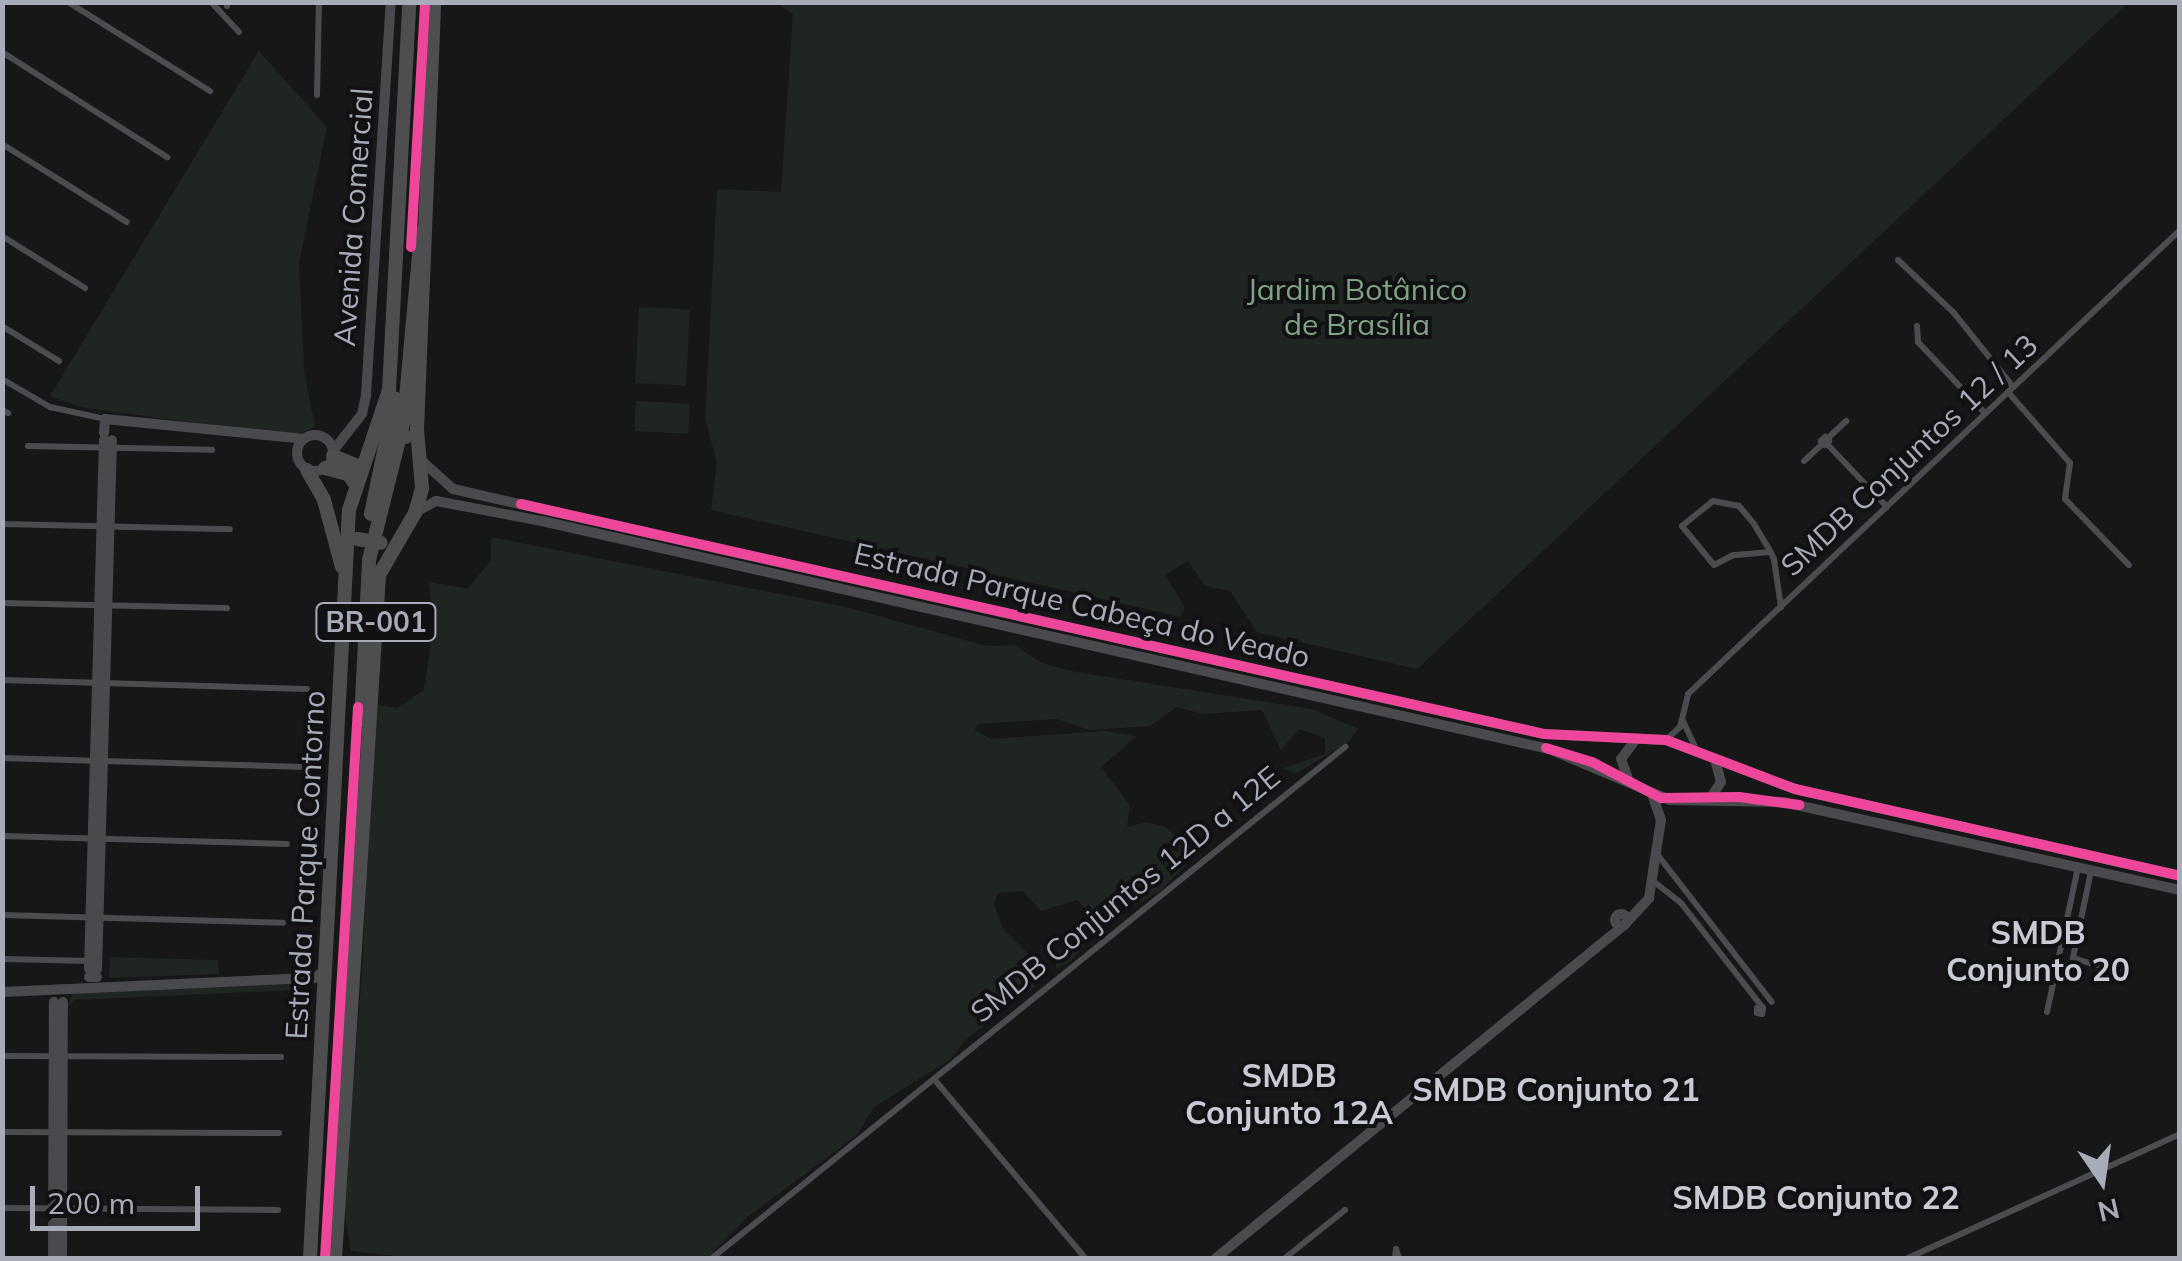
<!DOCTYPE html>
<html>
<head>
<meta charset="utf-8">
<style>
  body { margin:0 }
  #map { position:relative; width:2182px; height:1261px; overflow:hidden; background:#171717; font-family:Mulish,sans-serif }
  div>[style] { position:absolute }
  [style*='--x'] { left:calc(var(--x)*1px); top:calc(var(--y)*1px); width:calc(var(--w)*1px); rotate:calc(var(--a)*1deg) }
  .green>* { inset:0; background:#1f2621; transform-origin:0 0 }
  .street>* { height:6px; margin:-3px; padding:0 3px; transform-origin:3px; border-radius:3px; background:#4b4c50 }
  .secondary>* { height:10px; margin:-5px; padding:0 5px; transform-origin:5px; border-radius:5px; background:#4a4a4e }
  .secondary>.ring { margin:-5px; padding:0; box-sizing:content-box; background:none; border:10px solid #4a4a4e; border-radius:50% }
  .highway>* { height:14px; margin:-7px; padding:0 7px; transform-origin:7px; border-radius:7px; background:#4e4e51 }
  .highway-bridge>* { height:14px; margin:-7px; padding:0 7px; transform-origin:7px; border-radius:7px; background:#4e4e51 }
  .cycleway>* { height:10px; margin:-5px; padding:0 5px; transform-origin:5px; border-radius:5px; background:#ed469a }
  span { translate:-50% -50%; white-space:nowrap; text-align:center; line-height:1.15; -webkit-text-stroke:8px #111113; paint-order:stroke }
  .shield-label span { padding:2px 8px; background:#111113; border:2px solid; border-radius:8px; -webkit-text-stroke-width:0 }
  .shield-label { font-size:28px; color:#a8acb8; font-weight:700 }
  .street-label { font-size:30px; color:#a8acb8 }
  .park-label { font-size:30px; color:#7fa384 }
  .neighbourhood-label { font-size:32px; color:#c9cbd4; font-weight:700 }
  .frame { position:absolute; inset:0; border:5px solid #a8acb8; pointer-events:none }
  .north { position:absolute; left:2052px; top:1131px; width:100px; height:100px; -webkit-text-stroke:8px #111113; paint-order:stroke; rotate:167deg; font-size:28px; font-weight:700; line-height:40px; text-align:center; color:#a8acb8 }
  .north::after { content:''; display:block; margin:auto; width:35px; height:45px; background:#a8acb8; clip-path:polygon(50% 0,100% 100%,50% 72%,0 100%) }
  .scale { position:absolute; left:30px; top:1186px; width:170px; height:45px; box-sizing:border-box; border:5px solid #a8acb8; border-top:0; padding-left:12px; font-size:30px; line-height:35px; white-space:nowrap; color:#a8acb8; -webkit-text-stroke:8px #111113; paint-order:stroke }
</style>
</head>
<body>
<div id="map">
  <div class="green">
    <div style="clip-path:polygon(778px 3px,2128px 3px,1417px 669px,1257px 632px,1230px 591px,1205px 586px,1188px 561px,1165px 575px,1184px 606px,1182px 617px,711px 510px,717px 462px,705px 419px,717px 189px,781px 192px,793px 15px)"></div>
    <div style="clip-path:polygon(259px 51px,327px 127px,299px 262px,304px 371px,315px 427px,297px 435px,259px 432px,81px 407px,50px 396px)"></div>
    <div style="left:639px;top:307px;width:51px;height:76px;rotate:3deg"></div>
    <div style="left:636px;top:401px;width:54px;height:30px;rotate:3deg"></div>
    <div style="clip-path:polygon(491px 537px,850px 608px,986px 646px,1014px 645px,1042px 663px,1076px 672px,1312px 709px,1358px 729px,1349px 742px,1295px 774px,1284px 768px,1325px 754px,1325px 738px,1299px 729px,1281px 750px,1262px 710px,1203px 714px,1177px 707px,1150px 726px,1089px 730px,1057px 719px,977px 724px,975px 730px,991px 739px,1105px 731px,1137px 736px,1101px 767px,1130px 805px,1127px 827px,1146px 822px,1165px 827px,1188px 846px,1189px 862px,1159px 892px,1108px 919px,1070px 962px,1056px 969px,1056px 954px,1085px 936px,1093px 918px,1129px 905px,1137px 896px,1126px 891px,1088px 911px,1077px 900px,1041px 911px,1023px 891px,998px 893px,994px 904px,1003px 929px,1041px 967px,1036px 986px,965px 1040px,950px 1060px,874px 1107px,856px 1136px,750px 1215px,707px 1258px,414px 1258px,351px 1251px,344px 1207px,363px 959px,372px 704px,397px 708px,424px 690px,434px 626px,429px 582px,468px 589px,491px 560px)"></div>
    <div style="clip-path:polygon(110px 957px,218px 960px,219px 974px,109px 978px)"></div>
    <div style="clip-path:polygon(296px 983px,296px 990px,74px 1000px,67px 1007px,73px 993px)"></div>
  </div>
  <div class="street">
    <div style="--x:68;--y:2;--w:168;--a:32.1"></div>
    <div style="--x:211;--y:2;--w:41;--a:47"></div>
    <div style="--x:227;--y:6;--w:4;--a:-90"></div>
    <div style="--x:2;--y:52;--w:196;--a:32.5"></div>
    <div style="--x:317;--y:95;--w:93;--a:-88.8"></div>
    <div style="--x:2;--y:144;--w:147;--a:32"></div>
    <div style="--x:2;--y:236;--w:98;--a:32.1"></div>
    <div style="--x:1898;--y:260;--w:77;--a:43.4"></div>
    <div style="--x:1954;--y:313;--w:95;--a:51.4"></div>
    <div style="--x:2;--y:326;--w:67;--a:31.6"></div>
    <div style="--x:1917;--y:326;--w:16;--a:86"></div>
    <div style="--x:1918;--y:342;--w:98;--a:46.7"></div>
    <div style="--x:2;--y:379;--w:56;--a:30.3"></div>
    <div style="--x:50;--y:407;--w:56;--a:12.3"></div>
    <div style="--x:2008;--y:392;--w:94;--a:48.9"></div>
    <div style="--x:2070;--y:463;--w:36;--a:98"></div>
    <div style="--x:2065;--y:499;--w:92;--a:45.9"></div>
    <div style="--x:2;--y:410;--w:7;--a:27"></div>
    <div style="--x:1825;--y:437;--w:6;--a:45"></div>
    <div style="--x:1829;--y:441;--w:6;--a:135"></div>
    <div style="--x:1825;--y:445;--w:6;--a:-135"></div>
    <div style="--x:1821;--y:441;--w:6;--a:-45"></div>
    <div style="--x:1828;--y:438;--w:25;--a:-43"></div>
    <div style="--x:1827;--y:444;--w:87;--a:46.4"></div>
    <div style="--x:28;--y:446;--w:184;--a:1.2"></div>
    <div style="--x:1804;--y:461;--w:25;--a:-43"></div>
    <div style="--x:2;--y:524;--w:228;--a:1.3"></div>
    <div style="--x:1770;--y:552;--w:37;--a:175"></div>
    <div style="--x:1733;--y:555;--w:21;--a:152"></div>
    <div style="--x:1714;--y:565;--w:50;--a:-129.4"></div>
    <div style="--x:1682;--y:526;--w:40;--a:-39"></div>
    <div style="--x:1713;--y:501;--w:26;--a:11"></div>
    <div style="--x:1739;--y:506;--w:23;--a:50"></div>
    <div style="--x:1754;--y:524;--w:29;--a:59"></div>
    <div style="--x:1769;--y:549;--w:11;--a:63"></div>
    <div style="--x:1774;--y:559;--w:49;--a:81.7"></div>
    <div style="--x:2;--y:603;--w:225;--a:1.3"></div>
    <div style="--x:2;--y:680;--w:305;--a:1.7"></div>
    <div style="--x:1683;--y:721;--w:29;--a:65"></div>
    <div style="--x:1667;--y:739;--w:18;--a:-43"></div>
    <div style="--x:1680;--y:727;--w:34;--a:-76"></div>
    <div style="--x:1688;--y:694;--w:676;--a:-43.32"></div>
    <div style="--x:2;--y:758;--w:304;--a:1.7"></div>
    <div style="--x:2;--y:836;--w:285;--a:1.6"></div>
    <div style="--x:1657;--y:854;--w:187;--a:52.2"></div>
    <div style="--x:2091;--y:871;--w:89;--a:101.7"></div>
    <div style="--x:2073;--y:958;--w:52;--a:16.7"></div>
    <div style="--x:1653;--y:881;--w:36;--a:38"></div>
    <div style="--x:1681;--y:903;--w:133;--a:52"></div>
    <div style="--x:2;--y:915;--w:281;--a:1.6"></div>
    <div style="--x:2;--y:959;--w:89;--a:1.3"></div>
    <div style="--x:1757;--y:1008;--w:6;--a:0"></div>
    <div style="--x:1763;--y:1008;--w:6;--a:99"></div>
    <div style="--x:1762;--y:1014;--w:5;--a:-169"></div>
    <div style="--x:1757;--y:1013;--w:5;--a:-90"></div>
    <div style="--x:2047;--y:1012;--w:147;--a:-77.9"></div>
    <div style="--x:2;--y:1056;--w:279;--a:0.2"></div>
    <div style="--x:934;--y:1079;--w:234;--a:49.8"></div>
    <div style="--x:2;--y:1132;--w:277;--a:0.2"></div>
    <div style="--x:2;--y:1208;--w:276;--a:0.4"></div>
    <div style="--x:712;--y:1258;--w:814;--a:-38.91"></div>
    <div style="--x:1285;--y:1258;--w:77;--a:-38.7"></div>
    <div style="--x:1395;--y:1258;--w:9;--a:-84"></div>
    <div style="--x:1396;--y:1249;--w:9;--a:72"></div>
    <div style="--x:1908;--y:1258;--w:299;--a:-24.5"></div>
  </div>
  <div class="secondary">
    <div style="--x:104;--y:433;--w:14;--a:-86"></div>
    <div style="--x:105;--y:419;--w:200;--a:5.7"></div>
    <div class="ring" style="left:297px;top:435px;width:26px;height:26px"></div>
    <div style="--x:333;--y:451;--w:47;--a:-51.9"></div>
    <div style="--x:362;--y:414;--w:19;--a:-78"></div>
    <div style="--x:366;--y:395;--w:394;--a:-86.4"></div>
    <div style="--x:422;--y:461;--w:42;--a:42.1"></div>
    <div style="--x:453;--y:489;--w:1118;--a:12.66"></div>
    <div style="--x:1544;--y:734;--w:122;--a:2.8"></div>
    <div style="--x:1666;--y:740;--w:138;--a:20.8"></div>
    <div style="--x:1795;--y:789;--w:395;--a:12.7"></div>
    <div style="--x:416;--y:512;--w:23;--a:-29"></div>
    <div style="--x:436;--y:501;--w:108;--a:10.7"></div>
    <div style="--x:542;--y:521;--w:1032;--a:12.76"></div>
    <div style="--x:1549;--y:749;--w:131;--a:22.9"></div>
    <div style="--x:1670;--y:800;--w:113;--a:1"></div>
    <div style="--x:1783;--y:802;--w:407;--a:12.5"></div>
    <div style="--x:1628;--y:779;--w:21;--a:-109"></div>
    <div style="--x:1621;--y:759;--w:21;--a:-53"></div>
    <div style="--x:1711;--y:797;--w:18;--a:-56"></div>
    <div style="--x:1721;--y:782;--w:24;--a:-105"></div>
    <div class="ring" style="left:1615px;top:914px;width:2px;height:2px"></div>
    <div style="--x:1626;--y:923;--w:34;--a:-47"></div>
    <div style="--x:1649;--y:898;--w:79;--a:-81.3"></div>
    <div style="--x:1661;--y:820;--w:24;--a:-109"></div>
    <div style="--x:89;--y:969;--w:529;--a:-88.38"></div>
    <div style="--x:97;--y:969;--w:529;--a:-88.38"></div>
    <div style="--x:89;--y:977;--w:8;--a:0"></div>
    <div style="--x:2;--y:992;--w:313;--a:-2.6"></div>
    <div style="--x:315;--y:978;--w:14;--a:-39"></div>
    <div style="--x:53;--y:1258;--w:256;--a:-89.8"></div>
    <div style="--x:62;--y:1258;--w:256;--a:-89.8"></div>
    <div style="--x:1216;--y:1258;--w:527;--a:-39.22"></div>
  </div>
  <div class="highway">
    <div style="--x:333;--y:456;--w:24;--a:22"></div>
    <div style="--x:325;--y:468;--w:24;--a:15"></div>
    <div style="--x:348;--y:474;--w:10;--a:53"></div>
    <div style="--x:307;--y:470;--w:34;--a:60"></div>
    <div style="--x:324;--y:500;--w:69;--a:75"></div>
    <div style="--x:371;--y:514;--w:118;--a:-78.3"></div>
    <div style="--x:361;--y:720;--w:160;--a:-87.1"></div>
    <div style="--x:369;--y:560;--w:144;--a:-76"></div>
    <div style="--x:404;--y:420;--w:188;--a:-84.8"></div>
    <div style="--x:310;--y:1258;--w:749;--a:-87.02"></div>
    <div style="--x:349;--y:510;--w:126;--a:-71.6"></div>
    <div style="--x:389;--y:390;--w:389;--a:-87"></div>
    <div style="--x:335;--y:1258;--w:684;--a:-86.31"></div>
    <div style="--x:379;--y:575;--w:72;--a:-59.9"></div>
    <div style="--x:415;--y:513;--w:26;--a:-74"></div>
    <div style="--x:422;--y:488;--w:58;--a:-94.9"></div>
    <div style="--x:417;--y:430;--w:428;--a:-87.7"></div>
  </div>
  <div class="highway-bridge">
    <div style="--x:382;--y:434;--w:24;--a:7"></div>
    <div style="--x:357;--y:539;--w:24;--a:9"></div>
  </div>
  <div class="cycleway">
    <div style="--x:411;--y:247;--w:245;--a:-86.7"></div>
    <div style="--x:521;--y:504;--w:1049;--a:12.67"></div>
    <div style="--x:1544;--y:734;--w:122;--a:2.8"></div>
    <div style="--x:1666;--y:740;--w:138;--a:20.8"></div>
    <div style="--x:1795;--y:789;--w:395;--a:12.7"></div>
    <div style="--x:1546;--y:748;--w:48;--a:16.9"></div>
    <div style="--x:1592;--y:762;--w:78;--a:27.6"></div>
    <div style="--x:1661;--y:798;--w:78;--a:-0.7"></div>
    <div style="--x:1739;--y:797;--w:61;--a:7.6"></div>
    <div style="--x:325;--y:1258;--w:552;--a:-86.57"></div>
  </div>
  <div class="shield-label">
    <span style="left:376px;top:622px">BR-001</span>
  </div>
  <div class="street-label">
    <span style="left:353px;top:217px;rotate:-86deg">Avenida Comercial</span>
    <span style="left:1909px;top:455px;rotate:-43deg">SMDB Conjuntos 12 / 13</span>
    <span style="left:1082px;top:605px;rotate:13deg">Estrada Parque Cabeça do Veado</span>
    <span style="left:305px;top:865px;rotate:-87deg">Estrada Parque Contorno</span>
    <span style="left:1125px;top:894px;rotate:-39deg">SMDB Conjuntos 12D a 12E</span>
  </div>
  <div class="park-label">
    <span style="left:1357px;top:306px">Jardim Botânico<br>de Brasília</span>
  </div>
  <div class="neighbourhood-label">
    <span style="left:2038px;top:951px">SMDB<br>Conjunto 20</span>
    <span style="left:1289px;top:1094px">SMDB<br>Conjunto 12A</span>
    <span style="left:1556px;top:1089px">SMDB Conjunto 21</span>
    <span style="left:1816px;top:1197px">SMDB Conjunto 22</span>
  </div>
  <div class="frame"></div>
  <div class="north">N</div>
  <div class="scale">200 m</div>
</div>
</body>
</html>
